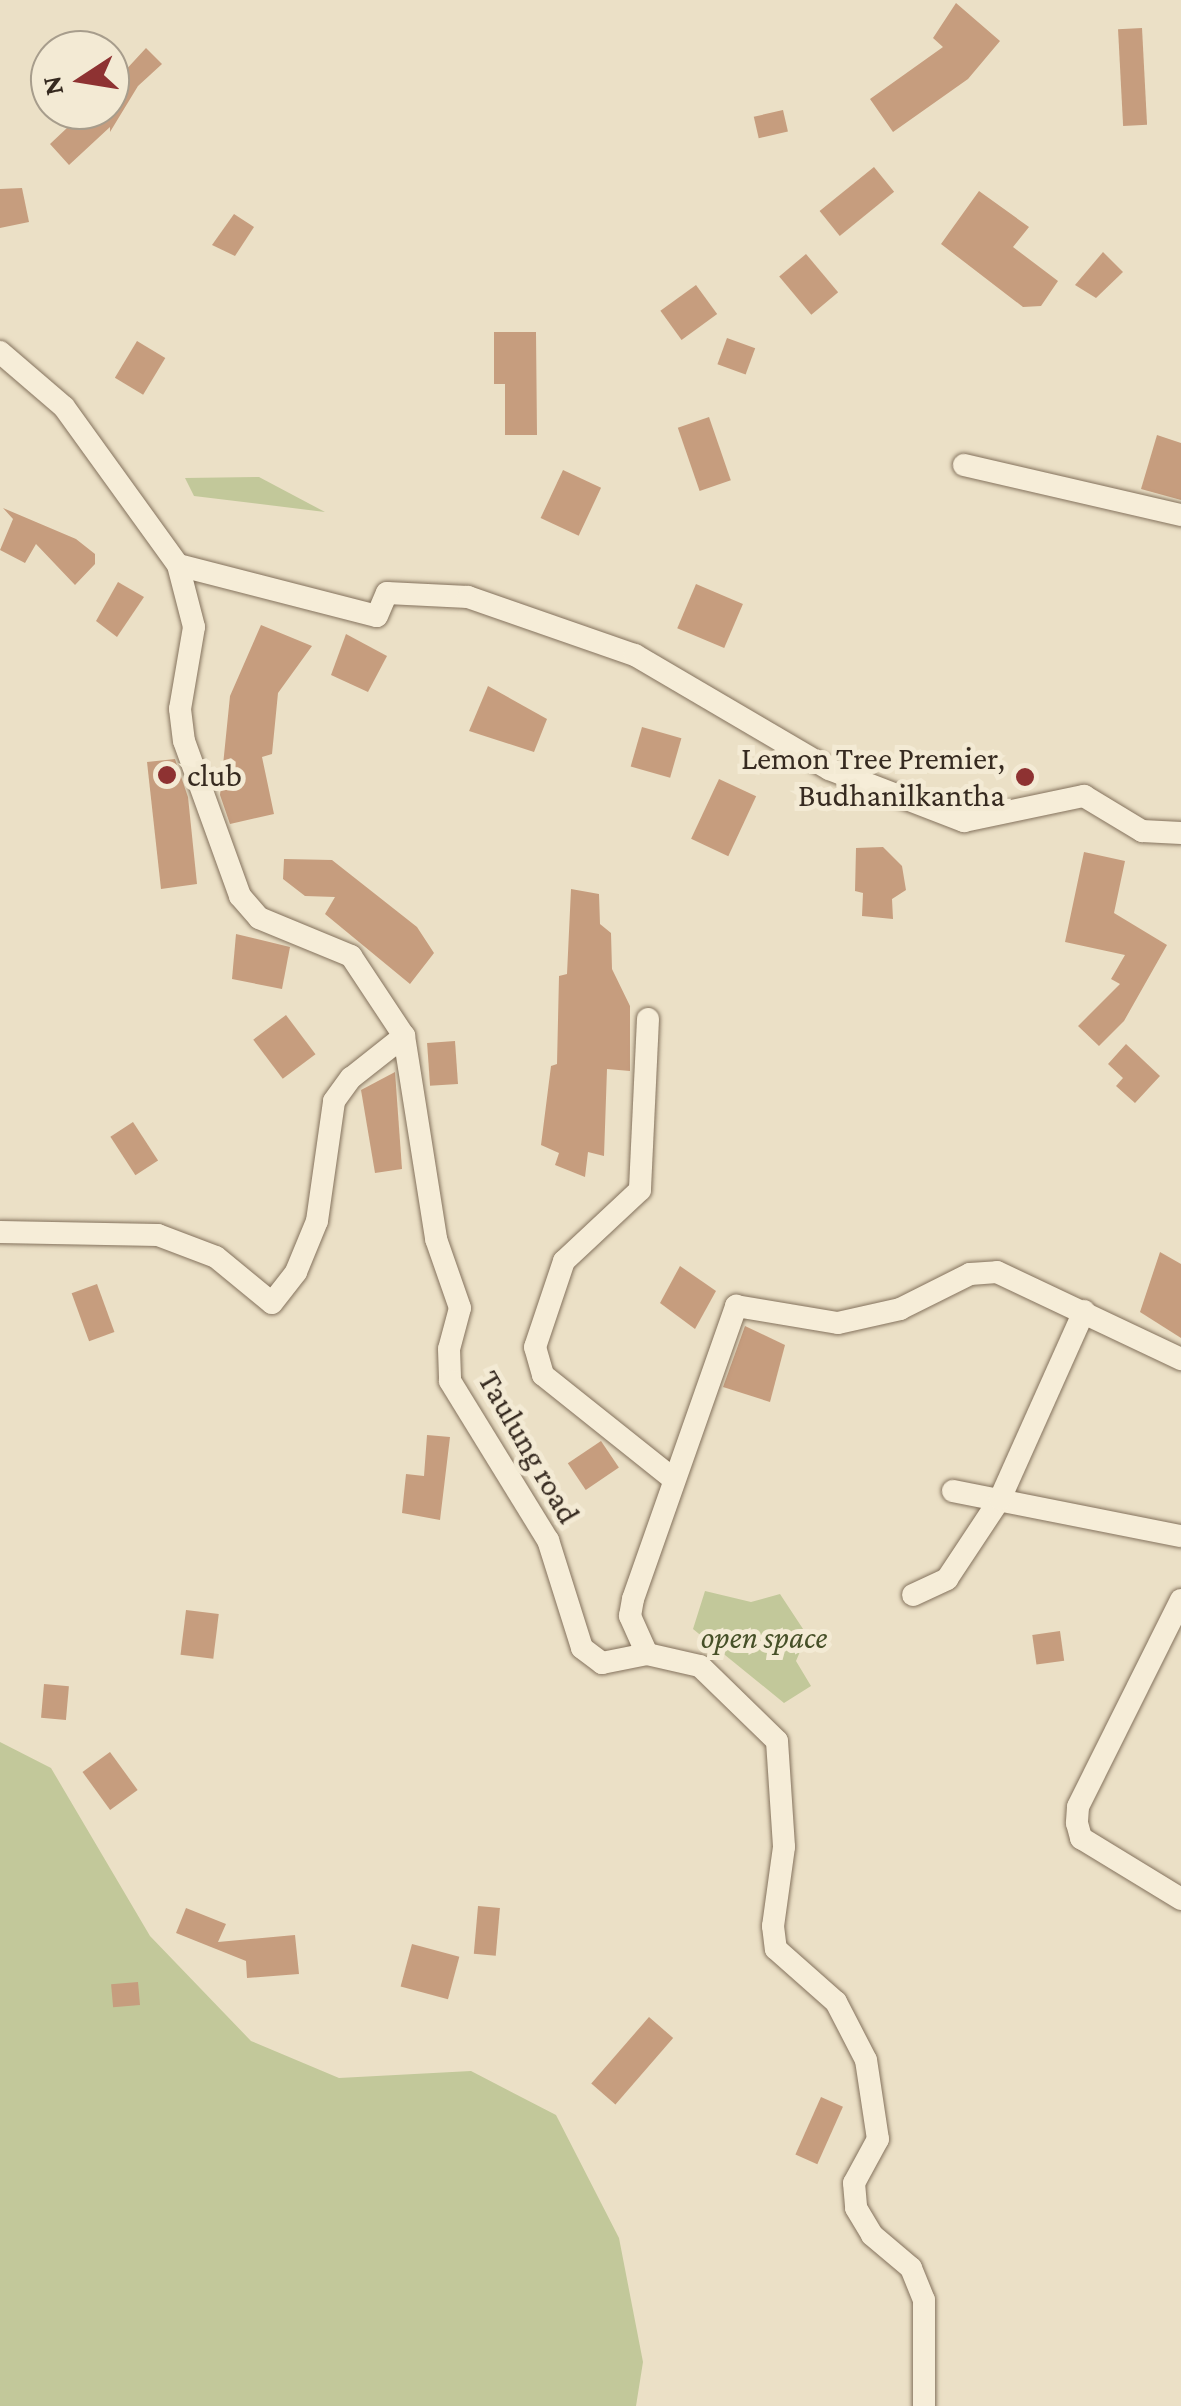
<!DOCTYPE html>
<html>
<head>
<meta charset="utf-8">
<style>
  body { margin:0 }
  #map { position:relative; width:1181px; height:2406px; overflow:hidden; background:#ebe0c6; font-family:"Crimson Pro",serif }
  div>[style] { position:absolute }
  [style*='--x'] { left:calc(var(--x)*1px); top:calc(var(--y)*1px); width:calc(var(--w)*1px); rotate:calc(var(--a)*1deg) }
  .green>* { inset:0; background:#c2c89a }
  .building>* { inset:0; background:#c69d7e; transform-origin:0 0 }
  .roads { filter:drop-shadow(0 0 2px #84725d) drop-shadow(0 0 2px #84725d) }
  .minor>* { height:22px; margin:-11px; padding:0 11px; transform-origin:11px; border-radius:11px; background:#f6edd8 }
  .dots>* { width:28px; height:28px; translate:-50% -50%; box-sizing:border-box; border:5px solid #f3ead4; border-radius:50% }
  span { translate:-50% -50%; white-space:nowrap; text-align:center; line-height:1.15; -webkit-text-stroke:10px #f3ead4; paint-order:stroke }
  .poi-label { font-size:32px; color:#362a20 }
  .right { translate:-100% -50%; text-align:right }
  .left { translate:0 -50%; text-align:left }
  .street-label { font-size:32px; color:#362a20 }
  .park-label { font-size:32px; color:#465028; font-style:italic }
  .north { position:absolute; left:30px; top:30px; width:100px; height:100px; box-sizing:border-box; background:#f3ead4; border:2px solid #a79d8c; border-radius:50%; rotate:258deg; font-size:28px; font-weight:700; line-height:40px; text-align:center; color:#362a20 }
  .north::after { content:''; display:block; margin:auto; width:35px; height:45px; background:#8e3232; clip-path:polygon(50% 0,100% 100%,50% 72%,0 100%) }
</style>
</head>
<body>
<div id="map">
  <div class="green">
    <div style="clip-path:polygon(259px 477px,325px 512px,194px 496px,185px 478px)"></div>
    <div style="clip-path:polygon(705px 1591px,751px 1602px,780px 1594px,807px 1635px,796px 1661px,811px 1686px,784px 1703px,693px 1629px)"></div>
    <div style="clip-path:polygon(0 1742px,51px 1768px,150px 1936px,251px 2041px,339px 2078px,471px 2071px,556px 2115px,619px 2238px,643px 2362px,636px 2406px,0 2406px)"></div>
  </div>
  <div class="building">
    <div style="clip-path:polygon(956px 3px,1000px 41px,968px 79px,893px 132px,870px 99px,943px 47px,933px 38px)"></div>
    <div style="left:1142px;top:28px;width:97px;height:24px;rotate:87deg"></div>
    <div style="clip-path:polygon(146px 48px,162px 64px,138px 86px,110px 132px,110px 127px,69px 165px,50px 144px,86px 110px,110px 110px,110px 87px)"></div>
    <div style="left:783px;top:110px;width:22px;height:30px;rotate:77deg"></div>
    <div style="left:874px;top:167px;width:32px;height:70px;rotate:51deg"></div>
    <div style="clip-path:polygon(22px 188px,29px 222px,0 228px,0 189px)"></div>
    <div style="clip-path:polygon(979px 191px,1029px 227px,1013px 247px,1058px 281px,1041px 306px,1023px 307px,941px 244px)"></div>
    <div style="clip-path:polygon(234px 214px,254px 227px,235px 256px,212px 245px)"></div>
    <div style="clip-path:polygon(1103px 252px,1123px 272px,1096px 298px,1075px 285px)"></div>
    <div style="left:806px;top:254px;width:50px;height:35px;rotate:50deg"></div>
    <div style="left:696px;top:285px;width:36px;height:44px;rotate:54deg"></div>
    <div style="clip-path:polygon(494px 332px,536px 332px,537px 435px,505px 435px,505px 384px,494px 384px)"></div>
    <div style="left:727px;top:338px;width:30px;height:28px;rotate:20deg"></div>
    <div style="left:137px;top:341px;width:33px;height:43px;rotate:31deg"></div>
    <div style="left:709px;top:417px;width:67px;height:33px;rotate:71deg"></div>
    <div style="clip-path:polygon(1157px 435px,1181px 443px,1181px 500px,1141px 489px)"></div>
    <div style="left:563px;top:470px;width:42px;height:53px;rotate:25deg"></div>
    <div style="clip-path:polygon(3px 508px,76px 539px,95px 554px,95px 564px,75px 585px,36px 544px,25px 563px,0 550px,13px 519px)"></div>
    <div style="clip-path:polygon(118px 582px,144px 597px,117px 637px,96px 621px)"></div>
    <div style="left:696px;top:584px;width:51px;height:48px;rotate:23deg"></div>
    <div style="clip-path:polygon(261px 625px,312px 646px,278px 693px,272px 754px,262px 757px,274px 814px,230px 824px,220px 795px,230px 696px)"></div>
    <div style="clip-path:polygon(346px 634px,387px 656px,368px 692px,331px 675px)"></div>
    <div style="clip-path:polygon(488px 686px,547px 719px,534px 752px,469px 731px)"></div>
    <div style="left:642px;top:727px;width:41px;height:41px;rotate:16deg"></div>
    <div style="clip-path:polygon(175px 759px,188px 797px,197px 884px,161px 889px,147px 762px)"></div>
    <div style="left:719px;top:779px;width:41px;height:66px;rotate:25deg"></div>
    <div style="clip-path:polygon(883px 847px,902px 866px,906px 890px,892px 899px,893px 919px,862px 916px,863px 893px,855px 891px,856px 848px)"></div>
    <div style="clip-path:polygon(1084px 852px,1125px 861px,1114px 913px,1167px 945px,1124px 1021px,1099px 1046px,1078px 1026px,1120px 984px,1111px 979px,1125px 955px,1065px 942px)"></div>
    <div style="clip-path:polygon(284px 859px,332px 860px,417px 927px,434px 953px,410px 984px,325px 914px,335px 897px,305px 896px,283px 879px)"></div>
    <div style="clip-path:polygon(571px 889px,599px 894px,600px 924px,611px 933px,612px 969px,630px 1006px,630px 1071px,607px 1069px,604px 1156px,588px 1152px,585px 1177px,555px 1165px,559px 1153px,541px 1145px,551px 1066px,557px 1064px,559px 976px,567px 974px)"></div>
    <div style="clip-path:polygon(236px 934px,290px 947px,282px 989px,232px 979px)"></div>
    <div style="left:286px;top:1015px;width:49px;height:41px;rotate:53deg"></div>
    <div style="left:455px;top:1041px;width:43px;height:28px;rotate:86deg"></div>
    <div style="clip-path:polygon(1126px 1044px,1160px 1076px,1135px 1103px,1116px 1086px,1123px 1078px,1108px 1064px)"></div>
    <div style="clip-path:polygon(395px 1072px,402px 1169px,375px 1173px,361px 1090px)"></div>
    <div style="left:133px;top:1122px;width:46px;height:27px;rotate:57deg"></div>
    <div style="clip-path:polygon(1160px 1252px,1181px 1264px,1181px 1338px,1140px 1312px)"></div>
    <div style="clip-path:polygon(680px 1266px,716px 1291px,695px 1329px,660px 1303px)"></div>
    <div style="left:97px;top:1284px;width:51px;height:27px;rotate:70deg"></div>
    <div style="clip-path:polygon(745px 1326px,785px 1345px,770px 1402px,723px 1387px)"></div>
    <div style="clip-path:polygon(427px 1435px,450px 1437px,440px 1520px,402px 1513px,406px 1474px,424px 1476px)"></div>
    <div style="left:601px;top:1441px;width:32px;height:40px;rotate:56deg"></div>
    <div style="left:186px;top:1610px;width:33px;height:45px;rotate:7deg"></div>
    <div style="left:1060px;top:1631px;width:30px;height:28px;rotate:82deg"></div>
    <div style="left:44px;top:1684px;width:25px;height:34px;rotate:5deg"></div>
    <div style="left:110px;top:1752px;width:47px;height:34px;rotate:54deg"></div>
    <div style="left:478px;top:1906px;width:22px;height:48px;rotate:5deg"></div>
    <div style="clip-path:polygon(186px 1908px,226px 1924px,218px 1942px,295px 1935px,299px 1974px,247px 1978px,246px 1961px,176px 1933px)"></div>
    <div style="left:412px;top:1944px;width:49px;height:44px;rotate:15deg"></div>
    <div style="left:138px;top:1982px;width:23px;height:27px;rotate:85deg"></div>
    <div style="left:649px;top:2017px;width:32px;height:88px;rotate:41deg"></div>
    <div style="left:821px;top:2097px;width:24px;height:63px;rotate:24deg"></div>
  </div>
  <div class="roads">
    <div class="minor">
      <div style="--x:0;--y:352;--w:84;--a:40.7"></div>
      <div style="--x:64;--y:407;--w:195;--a:54.2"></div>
      <div style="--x:178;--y:565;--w:64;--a:75.5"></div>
      <div style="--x:194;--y:627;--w:83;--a:99.7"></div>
      <div style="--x:180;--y:709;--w:32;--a:83"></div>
      <div style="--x:184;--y:741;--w:165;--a:70.1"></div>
      <div style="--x:240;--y:896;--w:29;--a:49"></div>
      <div style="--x:259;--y:918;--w:100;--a:22.4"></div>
      <div style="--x:351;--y:956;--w:96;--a:56.5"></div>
      <div style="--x:404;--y:1036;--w:206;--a:81"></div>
      <div style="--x:436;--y:1239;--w:73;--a:70.8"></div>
      <div style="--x:460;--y:1308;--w:42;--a:105"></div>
      <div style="--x:449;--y:1349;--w:32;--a:88"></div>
      <div style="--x:450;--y:1381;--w:187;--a:58.4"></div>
      <div style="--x:548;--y:1540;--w:113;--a:72.5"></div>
      <div style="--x:582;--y:1648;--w:25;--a:37"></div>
      <div style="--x:602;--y:1663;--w:46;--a:-11.3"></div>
      <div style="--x:647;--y:1654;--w:54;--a:12.8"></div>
      <div style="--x:700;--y:1666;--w:107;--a:44.2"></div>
      <div style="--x:777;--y:1741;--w:106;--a:86.2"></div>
      <div style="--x:784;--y:1847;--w:80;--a:97.9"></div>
      <div style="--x:773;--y:1926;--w:23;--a:83"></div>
      <div style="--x:776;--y:1949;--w:80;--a:41.5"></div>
      <div style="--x:836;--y:2002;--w:65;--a:62.7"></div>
      <div style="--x:866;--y:2060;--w:80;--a:81.4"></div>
      <div style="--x:878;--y:2139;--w:50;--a:118.6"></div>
      <div style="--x:854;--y:2183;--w:25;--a:85"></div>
      <div style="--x:856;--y:2208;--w:31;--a:59"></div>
      <div style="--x:872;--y:2235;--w:51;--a:40.2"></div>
      <div style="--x:911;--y:2268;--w:35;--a:68"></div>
      <div style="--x:924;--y:2300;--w:106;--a:90"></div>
      <div style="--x:964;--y:465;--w:223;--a:13"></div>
      <div style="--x:178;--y:565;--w:205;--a:14.4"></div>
      <div style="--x:377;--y:616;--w:25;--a:-67"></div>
      <div style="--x:387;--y:593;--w:81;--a:2.8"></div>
      <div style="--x:468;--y:597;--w:177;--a:19.2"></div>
      <div style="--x:635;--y:655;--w:225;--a:30.4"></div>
      <div style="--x:829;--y:769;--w:145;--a:21.1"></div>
      <div style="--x:964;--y:821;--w:123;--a:-11.8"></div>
      <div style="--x:1084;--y:796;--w:68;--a:31.1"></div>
      <div style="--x:1142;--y:831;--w:39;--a:3"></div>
      <div style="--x:648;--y:1019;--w:171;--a:92.7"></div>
      <div style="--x:640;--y:1190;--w:104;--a:136.9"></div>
      <div style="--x:564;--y:1261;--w:91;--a:108.6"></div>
      <div style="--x:535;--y:1347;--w:29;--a:74"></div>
      <div style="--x:543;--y:1375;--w:165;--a:38.6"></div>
      <div style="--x:0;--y:1232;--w:158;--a:1.1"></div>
      <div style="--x:158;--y:1235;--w:62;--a:20.8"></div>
      <div style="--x:216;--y:1257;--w:72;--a:39.4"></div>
      <div style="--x:272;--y:1303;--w:39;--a:-52"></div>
      <div style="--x:296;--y:1272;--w:55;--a:-67.6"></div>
      <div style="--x:317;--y:1221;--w:121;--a:-81.9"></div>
      <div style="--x:334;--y:1101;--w:29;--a:-54"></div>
      <div style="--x:351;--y:1078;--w:68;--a:-38.4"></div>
      <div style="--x:953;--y:1491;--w:232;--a:11.2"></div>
      <div style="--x:913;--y:1595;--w:38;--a:-25"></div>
      <div style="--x:947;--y:1579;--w:96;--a:-56.5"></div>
      <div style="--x:1000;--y:1499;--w:206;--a:-65.9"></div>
      <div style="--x:1181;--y:1600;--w:231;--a:116.5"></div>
      <div style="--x:1078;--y:1807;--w:16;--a:94"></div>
      <div style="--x:1077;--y:1823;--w:16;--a:75"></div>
      <div style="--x:1081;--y:1838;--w:117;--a:31.4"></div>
      <div style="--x:647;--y:1654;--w:42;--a:-114.1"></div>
      <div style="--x:630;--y:1616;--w:17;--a:-80"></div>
      <div style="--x:633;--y:1599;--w:311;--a:-70.6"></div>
      <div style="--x:736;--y:1306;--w:103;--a:9.5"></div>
      <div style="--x:838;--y:1323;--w:64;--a:-12.7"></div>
      <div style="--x:900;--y:1309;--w:78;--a:-26.6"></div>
      <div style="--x:970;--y:1274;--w:27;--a:-4"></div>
      <div style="--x:997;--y:1272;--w:204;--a:25.3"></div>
    </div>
  </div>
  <div class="dots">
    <div style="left:167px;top:775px;background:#8e3232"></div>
    <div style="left:1025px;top:777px;background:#8e3232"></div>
  </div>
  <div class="poi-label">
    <span class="right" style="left:1005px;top:777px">Lemon Tree Premier,<br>Budhanilkantha</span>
    <span class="left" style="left:187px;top:775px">club</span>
  </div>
  <div class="street-label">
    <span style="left:529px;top:1447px;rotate:60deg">Taulung road</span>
  </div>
  <div class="park-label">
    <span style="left:764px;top:1637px">open space</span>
  </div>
  <div class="north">N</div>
</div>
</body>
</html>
